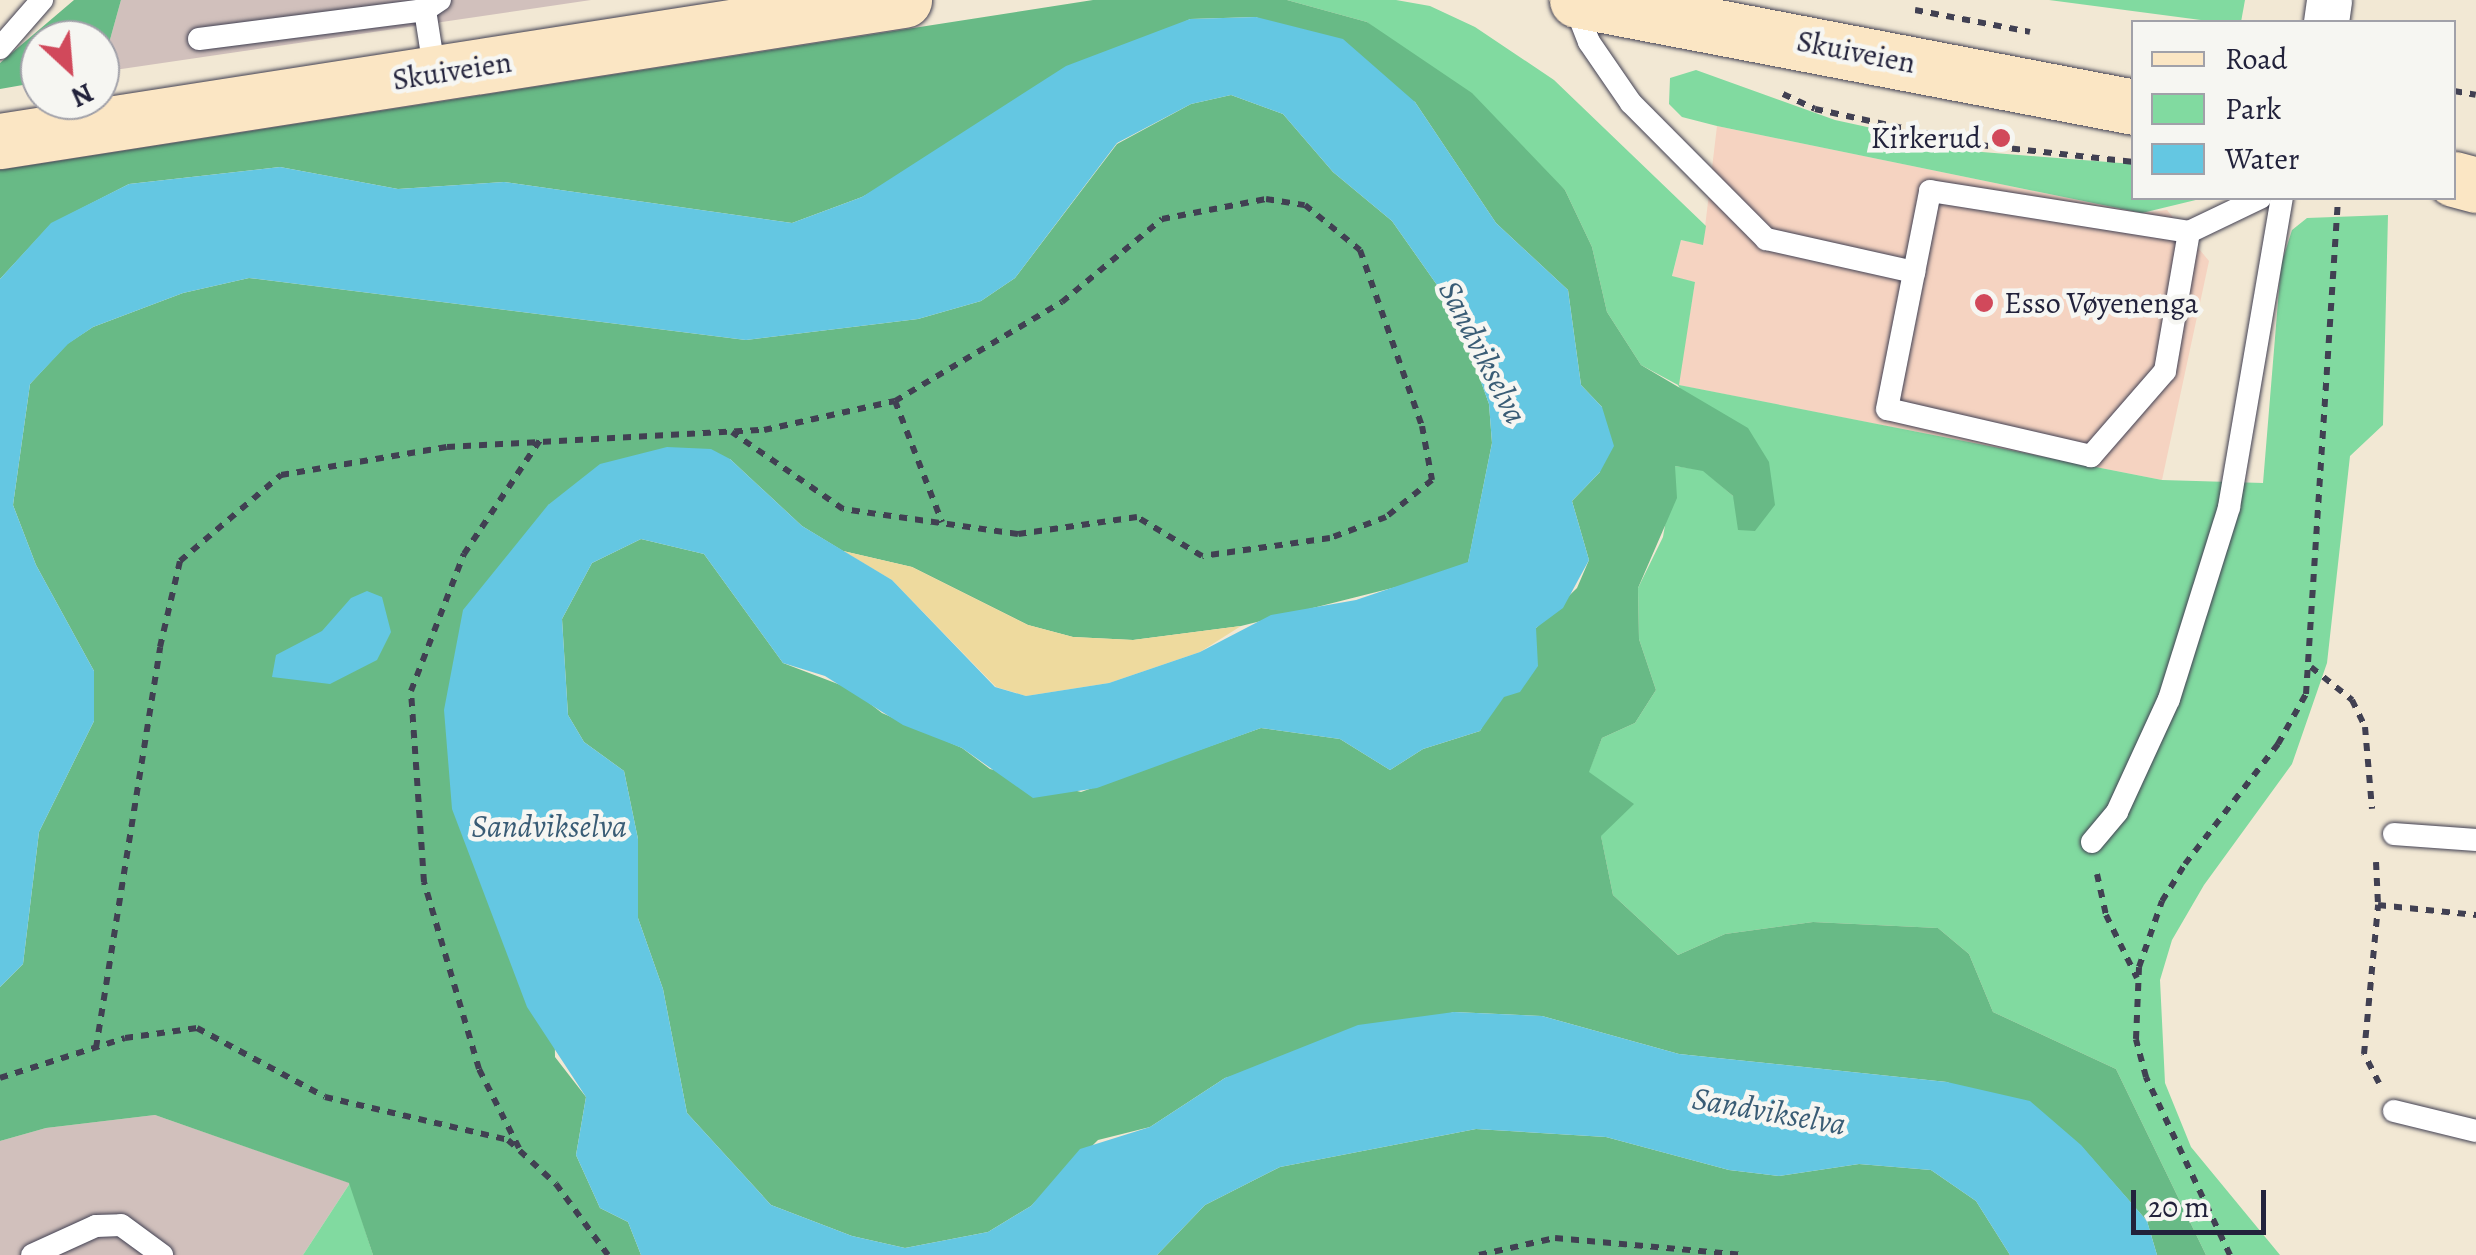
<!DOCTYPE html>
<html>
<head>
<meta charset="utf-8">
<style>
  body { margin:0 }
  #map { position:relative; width:2476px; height:1255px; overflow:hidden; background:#f2e8d4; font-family:Alegreya,serif }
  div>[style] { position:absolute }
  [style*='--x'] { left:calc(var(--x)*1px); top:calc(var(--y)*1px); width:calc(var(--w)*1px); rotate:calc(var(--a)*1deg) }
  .built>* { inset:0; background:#f5d3c1 }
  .industrial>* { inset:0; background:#d1c0bc }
  .green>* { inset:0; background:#81daa0 }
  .forest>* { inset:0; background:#68ba86 }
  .sand>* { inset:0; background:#eeda9e }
  .water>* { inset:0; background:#64c7e2 }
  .path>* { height:6px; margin-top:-3px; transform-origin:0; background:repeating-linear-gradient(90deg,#414052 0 8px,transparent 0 16px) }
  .roads { filter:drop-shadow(0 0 2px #414052) drop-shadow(0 0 2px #414052) }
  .service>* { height:22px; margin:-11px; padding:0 11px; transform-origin:11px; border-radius:11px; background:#fff }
  .minor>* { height:45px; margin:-22.5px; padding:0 22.5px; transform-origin:22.5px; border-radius:22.5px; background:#fff }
  .secondary>* { height:55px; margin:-27.5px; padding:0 27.5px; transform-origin:27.5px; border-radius:27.5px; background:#fbe6c4 }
  .dots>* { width:28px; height:28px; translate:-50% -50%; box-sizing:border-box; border:5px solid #f6f6f2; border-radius:50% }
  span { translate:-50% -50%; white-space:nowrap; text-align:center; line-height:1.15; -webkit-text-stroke:9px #f6f6f2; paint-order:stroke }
  .street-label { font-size:30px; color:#22223b }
  .poi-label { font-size:30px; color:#22223b }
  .right { translate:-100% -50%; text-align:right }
  .left { translate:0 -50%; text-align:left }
  .water-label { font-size:32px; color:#395c75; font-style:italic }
  .legend { position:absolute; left:2131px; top:20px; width:325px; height:180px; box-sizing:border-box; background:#f6f6f2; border:2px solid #a1a1a9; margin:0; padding:12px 18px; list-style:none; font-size:30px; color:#22223b }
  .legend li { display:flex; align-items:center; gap:20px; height:50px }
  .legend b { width:50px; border:2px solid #a1a1a9 }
  .north { position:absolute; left:20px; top:20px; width:100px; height:100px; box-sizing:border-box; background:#f6f6f2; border:2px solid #a1a1a9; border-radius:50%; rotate:154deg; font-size:28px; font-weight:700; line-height:40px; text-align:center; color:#22223b }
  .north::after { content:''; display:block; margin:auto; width:35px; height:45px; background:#d1495b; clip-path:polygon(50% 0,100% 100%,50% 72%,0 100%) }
  .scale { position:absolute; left:2131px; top:1190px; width:135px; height:45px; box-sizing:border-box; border:5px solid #22223b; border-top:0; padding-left:12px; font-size:30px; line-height:35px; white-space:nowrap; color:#22223b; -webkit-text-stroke:8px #f6f6f2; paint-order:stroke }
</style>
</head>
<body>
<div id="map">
  <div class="built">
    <div style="clip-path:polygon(1717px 126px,2142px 213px,2167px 210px,2209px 261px,2162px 480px,1678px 385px,1695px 282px,1672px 277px,1681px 240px,1703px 244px)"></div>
  </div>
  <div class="industrial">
    <div style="clip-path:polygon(121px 0,591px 0,101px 72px)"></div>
    <div style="clip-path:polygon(155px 1115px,350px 1183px,303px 1255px,0 1255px,0 1141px,46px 1128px)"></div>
  </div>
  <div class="green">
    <div style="clip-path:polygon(1287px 0,1396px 0,1430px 6px,1475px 27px,1554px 80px,1706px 226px,1703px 245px,1681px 240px,1672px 276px,1695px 282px,1679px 385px,2162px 480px,2263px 483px,2281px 265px,2292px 230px,2307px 218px,2388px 215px,2383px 425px,2350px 456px,2327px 663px,2292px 764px,2204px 885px,2172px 940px,2160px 980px,2165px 1083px,2191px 1147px,2280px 1255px,2206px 1255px,2116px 1069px,1993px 1012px,1969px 954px,1938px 928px,1813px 922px,1725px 934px,1678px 955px,1613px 895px,1588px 773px,1602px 738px,1635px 723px,1656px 690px,1639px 639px,1638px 588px,1663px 537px,1675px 466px,1703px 470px,1733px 496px,1755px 531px,1678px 385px,1641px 365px,1607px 312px,1592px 247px,1565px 190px,1367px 22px)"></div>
    <div style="clip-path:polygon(2049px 0,2245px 0,2241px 22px,2216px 22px)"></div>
    <div style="clip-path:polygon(1696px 70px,1835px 120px,1982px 152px,2133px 164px,2134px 198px,2204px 198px,2142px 213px,1717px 126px,1682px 117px,1669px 104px,1670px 78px)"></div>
    <div style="clip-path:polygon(350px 1183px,373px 1255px,303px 1255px)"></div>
  </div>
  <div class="forest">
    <div style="clip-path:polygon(74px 0,121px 0,101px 72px,100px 40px,40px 40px,40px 82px,0 89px,0 63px)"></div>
    <div style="clip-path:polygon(1093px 0,1287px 0,1367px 22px,1472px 93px,1565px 190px,1592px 247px,1607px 312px,1641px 365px,1748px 428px,1769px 462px,1775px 505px,1755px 531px,1738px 530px,1733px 496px,1703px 471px,1675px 466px,1677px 498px,1638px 588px,1639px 639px,1656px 690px,1635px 723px,1602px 738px,1589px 772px,1634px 804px,1601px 836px,1613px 895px,1678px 955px,1725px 934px,1813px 922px,1938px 928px,1969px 954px,1993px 1012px,2116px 1069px,2206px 1255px,2157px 1255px,2147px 1221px,2081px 1146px,1947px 1082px,1679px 1054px,1542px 1016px,1454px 1012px,1225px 1078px,1150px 1127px,1098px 1140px,1031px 1206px,988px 1232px,905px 1248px,852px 1236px,771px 1205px,687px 1113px,663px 989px,638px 918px,638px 839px,624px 771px,584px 742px,568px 715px,562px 619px,592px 563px,641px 539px,704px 554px,783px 663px,851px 689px,882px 713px,962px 748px,990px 769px,1081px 792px,1261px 728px,1340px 739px,1390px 770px,1423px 749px,1480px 731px,1536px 628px,1577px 588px,1589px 560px,1572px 501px,1600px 472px,1602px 407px,1581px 385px,1568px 290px,1496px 223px,1415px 102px,1256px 17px,1190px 19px,862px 197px,792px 223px,504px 182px,398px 189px,280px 167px,129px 184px,51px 224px,0 279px,0 170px)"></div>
    <div style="clip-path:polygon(1231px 95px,1283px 114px,1333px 172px,1392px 221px,1456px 312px,1489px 404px,1492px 443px,1468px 563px,1436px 577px,1241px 626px,1133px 640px,1073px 637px,1028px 625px,912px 567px,843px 551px,802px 526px,730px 459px,548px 505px,555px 1057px,586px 1097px,576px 1155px,600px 1208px,628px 1222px,641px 1255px,373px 1255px,349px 1183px,155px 1115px,46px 1128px,0 1141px,0 987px,23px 964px,39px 832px,94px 721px,94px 671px,36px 565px,13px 505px,30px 384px,67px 344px,93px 327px,183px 293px,249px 278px,746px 340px,918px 319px,981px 301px,1015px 278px,1117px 144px,1191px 104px)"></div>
    <div style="clip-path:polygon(1476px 1129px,1606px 1137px,1729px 1170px,1779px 1176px,1859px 1164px,1931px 1170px,1976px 1201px,2010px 1255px,1157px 1255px,1205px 1205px,1280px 1167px)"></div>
  </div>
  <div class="sand">
    <div style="clip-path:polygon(843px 551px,912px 567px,1028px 625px,1073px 637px,1133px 640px,1241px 626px,1200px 652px,1109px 683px,1026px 696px,996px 687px,892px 580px)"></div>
  </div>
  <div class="water">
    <div style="clip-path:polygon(1256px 17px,1343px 39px,1415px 102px,1496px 223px,1568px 290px,1581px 385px,1602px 407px,1614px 446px,1600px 472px,1572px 501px,1589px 560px,1563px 608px,1536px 628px,1538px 666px,1520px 692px,1504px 697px,1480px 731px,1423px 749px,1390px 770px,1340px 739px,1261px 728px,1097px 788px,1033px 798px,962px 748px,903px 725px,825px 676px,783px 663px,704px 554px,641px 539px,592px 563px,562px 619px,568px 715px,584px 742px,624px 771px,638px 839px,638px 918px,663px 989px,687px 1113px,771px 1205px,852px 1236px,905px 1248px,988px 1232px,1031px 1206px,1080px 1149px,1150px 1127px,1225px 1078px,1358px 1025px,1454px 1012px,1542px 1016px,1679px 1054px,1947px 1082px,2030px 1101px,2081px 1145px,2147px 1221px,2157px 1255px,2010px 1255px,1976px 1201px,1931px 1170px,1859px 1164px,1779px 1176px,1729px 1170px,1606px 1137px,1476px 1129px,1280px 1167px,1205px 1205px,1157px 1255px,641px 1255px,628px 1222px,600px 1208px,576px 1155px,586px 1097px,527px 1007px,452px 809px,444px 710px,463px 610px,548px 505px,600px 464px,667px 447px,711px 449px,730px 459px,802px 526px,892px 580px,995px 687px,1026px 696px,1109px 683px,1200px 652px,1271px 615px,1356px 600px,1468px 562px,1492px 443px,1489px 404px,1456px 312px,1392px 221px,1333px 172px,1283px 114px,1231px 95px,1191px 104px,1117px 143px,1015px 278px,981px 301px,918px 319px,746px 340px,249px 278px,183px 293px,93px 327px,68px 344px,30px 384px,13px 505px,36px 565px,94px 671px,94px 721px,39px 832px,23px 964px,0 987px,0 279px,51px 223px,129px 184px,280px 167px,398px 189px,504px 182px,792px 223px,862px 197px,1066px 66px,1190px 19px)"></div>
    <div style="clip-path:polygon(367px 591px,382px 597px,391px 632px,377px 660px,330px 684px,272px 677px,276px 655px,322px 631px,351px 598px)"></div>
  </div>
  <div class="path">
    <div style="--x:1915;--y:10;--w:117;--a:10.8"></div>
    <div style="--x:2454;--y:91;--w:22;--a:10"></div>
    <div style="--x:1783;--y:94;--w:35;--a:25"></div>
    <div style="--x:1815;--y:109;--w:169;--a:12.3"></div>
    <div style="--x:1980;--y:145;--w:155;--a:6.3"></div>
    <div style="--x:895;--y:401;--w:130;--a:68.8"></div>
    <div style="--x:2311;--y:667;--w:53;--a:38.8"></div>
    <div style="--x:2352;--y:700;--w:30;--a:64"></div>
    <div style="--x:2365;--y:727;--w:82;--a:85.1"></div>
    <div style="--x:2376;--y:862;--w:43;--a:87.3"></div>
    <div style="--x:2097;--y:874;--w:42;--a:77.6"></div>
    <div style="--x:2106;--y:915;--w:70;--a:63.8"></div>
    <div style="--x:96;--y:1048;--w:406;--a:-80.9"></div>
    <div style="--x:160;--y:647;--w:88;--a:-76.9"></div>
    <div style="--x:180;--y:561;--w:133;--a:-40.4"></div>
    <div style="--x:281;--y:475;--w:168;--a:-9.6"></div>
    <div style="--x:447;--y:447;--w:317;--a:-3.1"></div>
    <div style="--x:764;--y:430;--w:134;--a:-12.5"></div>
    <div style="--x:895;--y:401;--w:194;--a:-30.7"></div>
    <div style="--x:1062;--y:302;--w:130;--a:-39.7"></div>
    <div style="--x:1162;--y:219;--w:106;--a:-10.9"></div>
    <div style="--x:1266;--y:199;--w:39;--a:9"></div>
    <div style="--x:1305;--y:205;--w:71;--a:39.3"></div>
    <div style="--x:1360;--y:250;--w:187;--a:70.6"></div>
    <div style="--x:1422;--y:426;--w:55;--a:79.5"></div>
    <div style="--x:1432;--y:480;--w:59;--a:141.2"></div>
    <div style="--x:1386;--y:517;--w:60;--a:159.4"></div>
    <div style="--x:1330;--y:538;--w:129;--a:172"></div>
    <div style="--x:1202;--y:556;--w:76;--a:-149"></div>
    <div style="--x:1137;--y:517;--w:120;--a:171.9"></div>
    <div style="--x:1018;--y:534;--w:177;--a:-171.9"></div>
    <div style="--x:843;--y:509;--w:135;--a:-145.3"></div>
    <div style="--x:0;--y:1078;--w:131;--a:-17.7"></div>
    <div style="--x:125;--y:1038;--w:73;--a:-7.9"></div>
    <div style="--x:197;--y:1028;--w:145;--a:28.3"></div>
    <div style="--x:325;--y:1097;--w:188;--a:13.2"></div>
    <div style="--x:508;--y:1140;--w:65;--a:42.5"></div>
    <div style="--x:556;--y:1184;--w:88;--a:53.8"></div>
    <div style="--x:2379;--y:1083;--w:33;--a:-117"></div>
    <div style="--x:2364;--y:1054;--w:150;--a:-84.6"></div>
    <div style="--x:2378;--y:905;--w:99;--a:5.8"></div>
    <div style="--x:519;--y:1148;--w:89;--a:-116.9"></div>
    <div style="--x:479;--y:1069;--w:195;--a:-106.4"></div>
    <div style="--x:424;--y:882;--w:191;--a:-93.9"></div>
    <div style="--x:411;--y:691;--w:147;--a:-68.9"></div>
    <div style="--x:464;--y:554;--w:137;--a:-56.3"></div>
    <div style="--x:1479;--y:1255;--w:78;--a:-12.6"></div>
    <div style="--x:1555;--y:1238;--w:190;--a:5.1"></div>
    <div style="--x:2230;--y:1255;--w:197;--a:-115.3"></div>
    <div style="--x:2146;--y:1077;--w:39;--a:-105"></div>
    <div style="--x:2136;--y:1039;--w:72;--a:-87.6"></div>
    <div style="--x:2139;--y:967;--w:70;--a:-70.8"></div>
    <div style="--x:2162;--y:901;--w:44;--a:-58.1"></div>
    <div style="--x:2185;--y:864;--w:152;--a:-52.2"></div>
    <div style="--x:2278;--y:744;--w:57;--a:-60.8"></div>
    <div style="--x:2306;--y:694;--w:497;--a:-86.3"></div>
  </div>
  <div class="roads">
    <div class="service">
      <div style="--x:1573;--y:1;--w:44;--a:68.7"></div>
      <div style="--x:1589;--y:42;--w:74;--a:55.5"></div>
      <div style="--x:1631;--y:103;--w:192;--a:45.2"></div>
      <div style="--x:1766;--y:239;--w:152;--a:12.6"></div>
      <div style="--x:199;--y:39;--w:228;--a:-7.3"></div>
      <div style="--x:0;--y:48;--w:64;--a:-48.8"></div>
      <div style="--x:435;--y:74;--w:65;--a:-98.9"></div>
      <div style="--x:425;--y:10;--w:18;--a:-34"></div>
      <div style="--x:2189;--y:232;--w:141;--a:99.8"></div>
      <div style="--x:2165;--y:371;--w:113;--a:131"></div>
      <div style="--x:2091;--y:456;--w:209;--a:-167"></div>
      <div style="--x:1887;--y:409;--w:222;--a:-78.8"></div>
      <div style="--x:1930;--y:191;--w:262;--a:9"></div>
      <div style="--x:2189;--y:232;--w:79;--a:-25.6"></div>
      <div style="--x:2394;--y:834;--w:82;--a:4.2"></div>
      <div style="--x:2092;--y:842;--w:39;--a:-50"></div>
      <div style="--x:2117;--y:812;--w:124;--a:-65.3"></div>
      <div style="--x:2169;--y:699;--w:201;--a:-72.6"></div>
      <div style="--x:2229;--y:507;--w:314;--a:-80.3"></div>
      <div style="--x:2394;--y:1111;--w:84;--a:13.7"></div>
      <div style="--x:32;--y:1255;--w:70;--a:-24.4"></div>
      <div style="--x:96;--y:1226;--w:25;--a:-2"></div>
      <div style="--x:121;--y:1225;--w:51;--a:36.2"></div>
    </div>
    <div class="minor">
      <div style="--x:2326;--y:22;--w:22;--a:-82"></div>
    </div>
    <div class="secondary">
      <div style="--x:1577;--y:0;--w:567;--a:10.87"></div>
      <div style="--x:0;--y:141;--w:915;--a:-8.87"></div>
      <div style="--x:2454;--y:179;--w:23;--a:15"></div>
    </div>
  </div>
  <div class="dots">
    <div style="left:2001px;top:138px;background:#d1495b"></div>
    <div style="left:1984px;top:303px;background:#d1495b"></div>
  </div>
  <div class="street-label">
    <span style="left:1856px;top:52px;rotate:11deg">Skuiveien</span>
    <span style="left:452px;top:71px;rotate:-9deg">Skuiveien</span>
  </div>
  <div class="poi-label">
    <span class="right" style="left:1981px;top:138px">Kirkerud</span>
    <span class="left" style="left:2004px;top:303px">Esso Vøyenenga</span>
  </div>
  <div class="water-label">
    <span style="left:1483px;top:352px;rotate:63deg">Sandvikselva</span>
    <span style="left:549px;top:826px">Sandvikselva</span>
    <span style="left:1769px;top:1111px;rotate:10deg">Sandvikselva</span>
  </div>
  <ul class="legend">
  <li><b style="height:12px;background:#fbe6c4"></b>Road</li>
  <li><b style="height:28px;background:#81daa0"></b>Park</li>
  <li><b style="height:28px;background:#64c7e2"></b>Water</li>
  </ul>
  <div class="north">N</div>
  <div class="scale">20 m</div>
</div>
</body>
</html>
